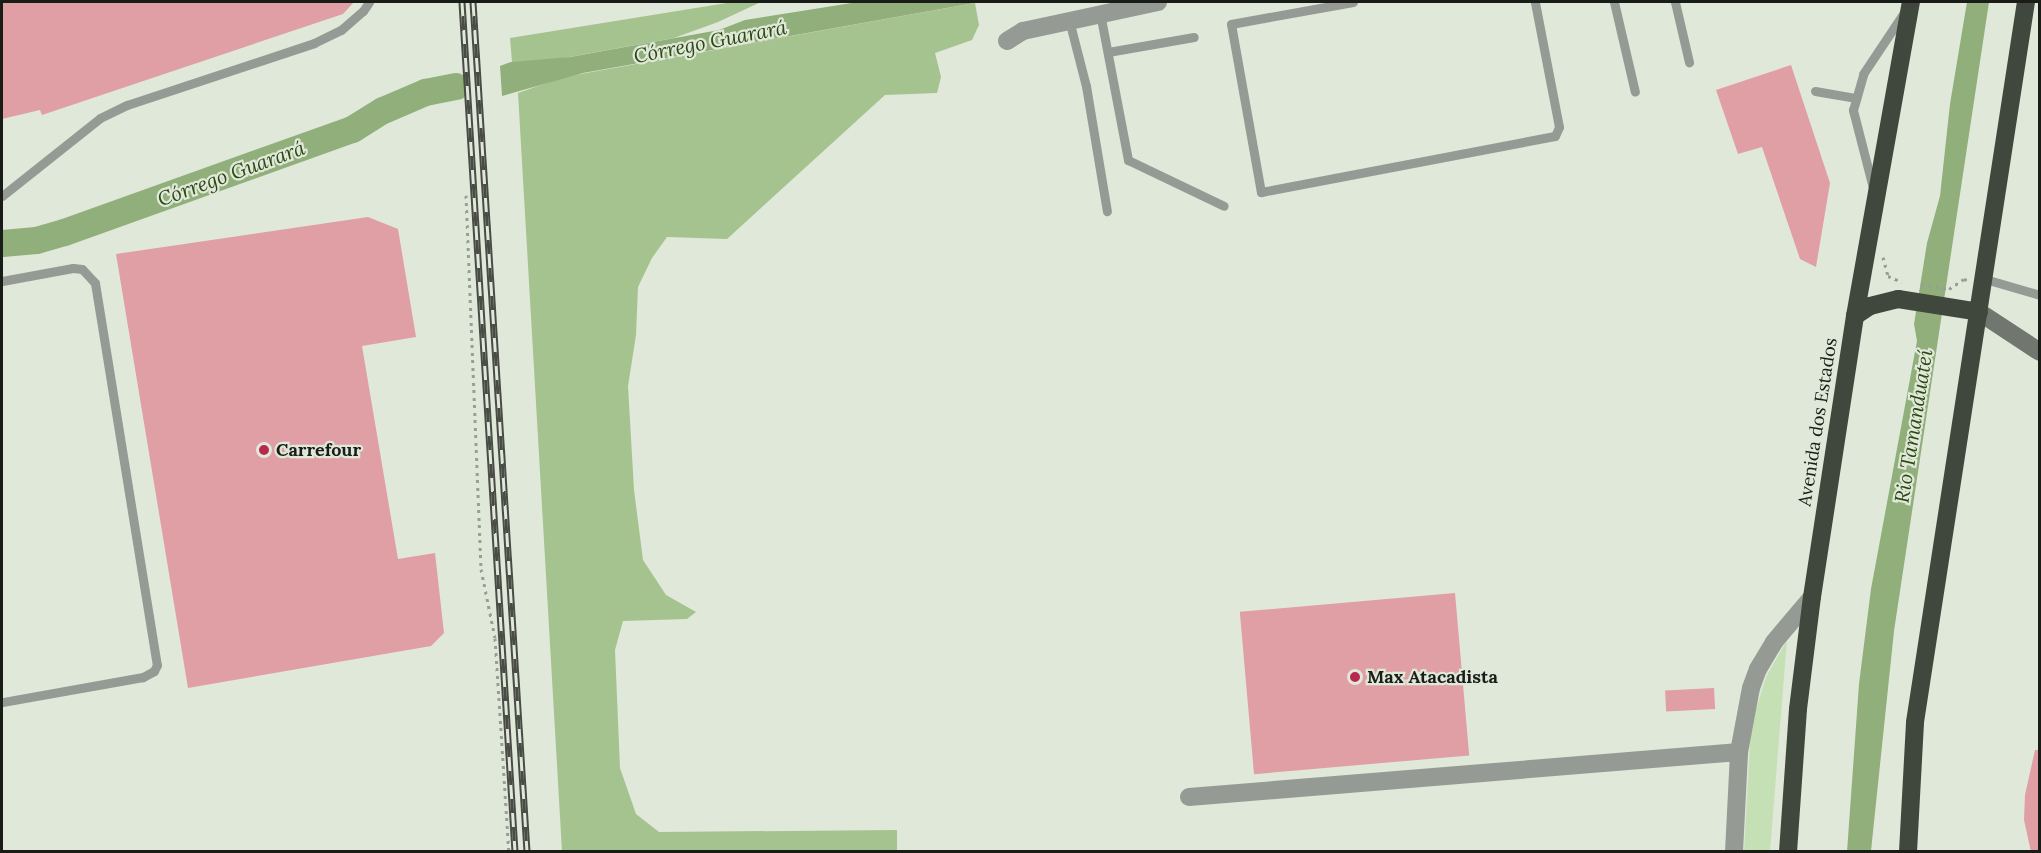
<!DOCTYPE html>
<html>
<head>
<meta charset="utf-8">
<style>
  body { margin:0 }
  #map { position:relative; width:2041px; height:853px; overflow:hidden; background:#e0e8da; font-family:Lora,serif }
  div>[style] { position:absolute }
  [style*='--x'] { left:calc(var(--x)*1px); top:calc(var(--y)*1px); width:calc(var(--w)*1px); rotate:calc(var(--a)*1deg) }
  .green>* { inset:0; background:#c6e0b6 }
  .forest>* { inset:0; background:#a4c38f }
  .water>* { inset:0; background:#90af7b }
  .river>* { height:27px; margin:-13.5px; padding:0 13.5px; transform-origin:13.5px; border-radius:13.5px; background:#90af7b }
  .building>* { inset:0; background:#e09ea5; transform-origin:0 0 }
  .path>* { height:3px; margin-top:-1.5px; transform-origin:0; background:repeating-linear-gradient(90deg,#989e93 0 3px,transparent 0 7.5px) }
  .lane>* { height:9px; margin:-4.5px; padding:0 4.5px; transform-origin:4.5px; border-radius:4.5px; background:#969a94 }
  .street>* { height:18px; margin:-9px; padding:0 9px; transform-origin:9px; border-radius:9px; background:#969a94 }
  .secondary>* { height:18px; margin:-9px; padding:0 9px; transform-origin:9px; border-radius:9px; background:#71766e }
  .highway>* { height:18px; margin:-9px; padding:0 9px; transform-origin:9px; border-radius:9px; background:#40473c }
  .rail>* { height:7px; margin-top:-3.5px; transform-origin:0; background:repeating-linear-gradient(90deg,#e0e8da 0 14px,#484c45 0 28px); box-sizing:border-box; border-block:2px solid #484c45 }
  .dots>* { width:16px; height:16px; translate:-50% -50%; box-sizing:border-box; border:3px solid #e0e8da; border-radius:50% }
  span { translate:-50% -50%; white-space:nowrap; text-align:center; line-height:1.15; -webkit-text-stroke:4.5px #e0e8da; paint-order:stroke }
  .street-label { font-size:18px; color:#191c17 }
  .poi-label { font-size:18px; color:#191c17; font-weight:700 }
  .left { translate:0 -50%; text-align:left }
  .water-label { font-size:20px; color:#2b4811; font-style:italic }
  .frame { position:absolute; inset:0; border:3px solid #191c17; pointer-events:none }
</style>
</head>
<body>
<div id="map">
  <div class="green">
    <div style="clip-path:polygon(1787px 640px,1770px 851px,1744px 852px,1751px 726px,1766px 677px)"></div>
  </div>
  <div class="forest">
    <div style="clip-path:polygon(733px 2px,761px 2px,718px 22px,674px 38px,547px 61px,512px 62px,510px 38px)"></div>
    <div style="clip-path:polygon(975px 3px,979px 25px,972px 40px,935px 53px,941px 77px,937px 93px,885px 95px,727px 239px,667px 237px,652px 258px,638px 287px,636px 335px,628px 386px,634px 490px,643px 560px,666px 595px,696px 612px,687px 619px,623px 621px,615px 650px,620px 768px,636px 814px,659px 832px,897px 830px,897px 851px,562px 851px,518px 93px,564px 77px)"></div>
  </div>
  <div class="water">
    <div style="clip-path:polygon(858px 2px,980px 2px,583px 73px,502px 96px,500px 66px,511px 62px,570px 57px,719px 30px,745px 20px)"></div>
    <div style="clip-path:polygon(1967px 2px,1989px 2px,1894px 631px,1871px 851px,1847px 852px,1859px 684px,1871px 589px,1917px 341px,1914px 324px,1927px 243px,1940px 196px,1950px 104px)"></div>
  </div>
  <div class="river">
    <div style="--x:2;--y:243;--w:34;--a:-5"></div>
    <div style="--x:36;--y:240;--w:29;--a:-16"></div>
    <div style="--x:64;--y:232;--w:306;--a:-19.7"></div>
    <div style="--x:352;--y:129;--w:36;--a:-32"></div>
    <div style="--x:383;--y:110;--w:46;--a:-23.2"></div>
    <div style="--x:425;--y:92;--w:31;--a:-11"></div>
  </div>
  <div class="building">
    <div style="clip-path:polygon(2px 2px,354px 2px,343px 14px,42px 115px,40px 110px,2px 119px)"></div>
    <div style="clip-path:polygon(1791px 65px,1830px 183px,1816px 267px,1800px 259px,1762px 147px,1738px 154px,1716px 90px)"></div>
    <div style="clip-path:polygon(368px 217px,398px 229px,416px 337px,362px 346px,398px 559px,435px 553px,444px 633px,431px 646px,188px 688px,116px 254px)"></div>
    <div style="left:1455px;top:593px;width:163px;height:216px;rotate:85deg"></div>
    <div style="left:1714px;top:688px;width:21px;height:49px;rotate:87deg"></div>
    <div style="clip-path:polygon(2035px 750px,2040px 750px,2040px 852px,2031px 852px,2024px 820px,2025px 795px)"></div>
  </div>
  <div class="path">
    <div style="--x:466;--y:195;--w:374;--a:87.7"></div>
    <div style="--x:481;--y:569;--w:70;--a:78.5"></div>
    <div style="--x:495;--y:638;--w:214;--a:86.3"></div>
    <div style="--x:1883;--y:257;--w:20;--a:75"></div>
    <div style="--x:1888;--y:276;--w:15;--a:23"></div>
    <div style="--x:1921;--y:284;--w:28;--a:10"></div>
    <div style="--x:1949;--y:289;--w:18;--a:-34"></div>
    <div style="--x:1964;--y:279;--w:3;--a:18"></div>
  </div>
  <div class="lane">
    <div style="--x:1353;--y:2;--w:124;--a:169.8"></div>
    <div style="--x:1231;--y:24;--w:171;--a:79.9"></div>
    <div style="--x:1261;--y:192;--w:299;--a:-10.8"></div>
    <div style="--x:1555;--y:136;--w:10;--a:-66"></div>
    <div style="--x:1559;--y:127;--w:127;--a:-100.9"></div>
    <div style="--x:1614;--y:2;--w:92;--a:76.9"></div>
    <div style="--x:1675;--y:2;--w:62;--a:76.9"></div>
    <div style="--x:1100;--y:13;--w:150;--a:79.2"></div>
    <div style="--x:1128;--y:160;--w:106;--a:25.6"></div>
    <div style="--x:1069;--y:20;--w:68;--a:75.6"></div>
    <div style="--x:1086;--y:86;--w:127;--a:80.5"></div>
    <div style="--x:1108;--y:52;--w:87;--a:-9.9"></div>
    <div style="--x:1815;--y:91;--w:42;--a:9.7"></div>
    <div style="--x:1873;--y:188;--w:81;--a:-104.4"></div>
    <div style="--x:1853;--y:110;--w:37;--a:-74"></div>
    <div style="--x:1863;--y:74;--w:76;--a:-56.3"></div>
    <div style="--x:2;--y:196;--w:125;--a:-38.5"></div>
    <div style="--x:100;--y:118;--w:30;--a:-26"></div>
    <div style="--x:127;--y:105;--w:197;--a:-18.3"></div>
    <div style="--x:314;--y:43;--w:30;--a:-26"></div>
    <div style="--x:341;--y:30;--w:29;--a:-41"></div>
    <div style="--x:363;--y:11;--w:11;--a:-56"></div>
    <div style="--x:1985;--y:279;--w:57;--a:16.2"></div>
    <div style="--x:2;--y:281;--w:72;--a:-10.4"></div>
    <div style="--x:73;--y:268;--w:9;--a:6"></div>
    <div style="--x:82;--y:269;--w:19;--a:47"></div>
    <div style="--x:95;--y:283;--w:387;--a:80.8"></div>
    <div style="--x:157;--y:665;--w:7;--a:117"></div>
    <div style="--x:154;--y:671;--w:13;--a:151"></div>
    <div style="--x:143;--y:677;--w:143;--a:169.9"></div>
  </div>
  <div class="street">
    <div style="--x:1007;--y:41;--w:19;--a:-32"></div>
    <div style="--x:1023;--y:31;--w:138;--a:-12.1"></div>
    <div style="--x:1189;--y:797;--w:552;--a:-4.68"></div>
    <div style="--x:1734;--y:852;--w:100;--a:-87.1"></div>
    <div style="--x:1739;--y:752;--w:65;--a:-79.4"></div>
    <div style="--x:1751;--y:688;--w:20;--a:-70"></div>
    <div style="--x:1758;--y:669;--w:31;--a:-59"></div>
    <div style="--x:1774;--y:642;--w:59;--a:-49.8"></div>
  </div>
  <div class="secondary">
    <div style="--x:1979;--y:312;--w:73;--a:33.3"></div>
  </div>
  <div class="highway">
    <div style="--x:1855;--y:316;--w:18;--a:-34"></div>
    <div style="--x:1870;--y:306;--w:29;--a:-14"></div>
    <div style="--x:1898;--y:299;--w:82;--a:9.1"></div>
    <div style="--x:1788;--y:852;--w:143;--a:-86"></div>
    <div style="--x:1798;--y:709;--w:113;--a:-82.9"></div>
    <div style="--x:1812;--y:597;--w:284;--a:-81.3"></div>
    <div style="--x:1855;--y:316;--w:319;--a:-79.9"></div>
    <div style="--x:1908;--y:852;--w:130;--a:-86.9"></div>
    <div style="--x:1915;--y:722;--w:729;--a:-81.24"></div>
  </div>
  <div class="rail">
    <div style="--x:462;--y:2;--w:852;--a:86.43"></div>
    <div style="--x:473;--y:2;--w:852;--a:86.36"></div>
  </div>
  <div class="dots">
    <div style="left:264px;top:450px;background:#b9284e"></div>
    <div style="left:1355px;top:677px;background:#b9284e"></div>
  </div>
  <div class="street-label">
    <span style="left:1818px;top:422px;rotate:-81deg">Avenida dos Estados</span>
  </div>
  <div class="poi-label">
    <span class="left" style="left:276px;top:450px">Carrefour</span>
    <span class="left" style="left:1367px;top:677px">Max Atacadista</span>
  </div>
  <div class="water-label">
    <span style="left:710px;top:41px;rotate:-11deg">Córrego Guarará</span>
    <span style="left:231px;top:173px;rotate:-20deg">Córrego Guarará</span>
    <span style="left:1913px;top:426px;rotate:-81deg">Rio Tamanduateí</span>
  </div>
  <div class="frame"></div>
</div>
</body>
</html>
